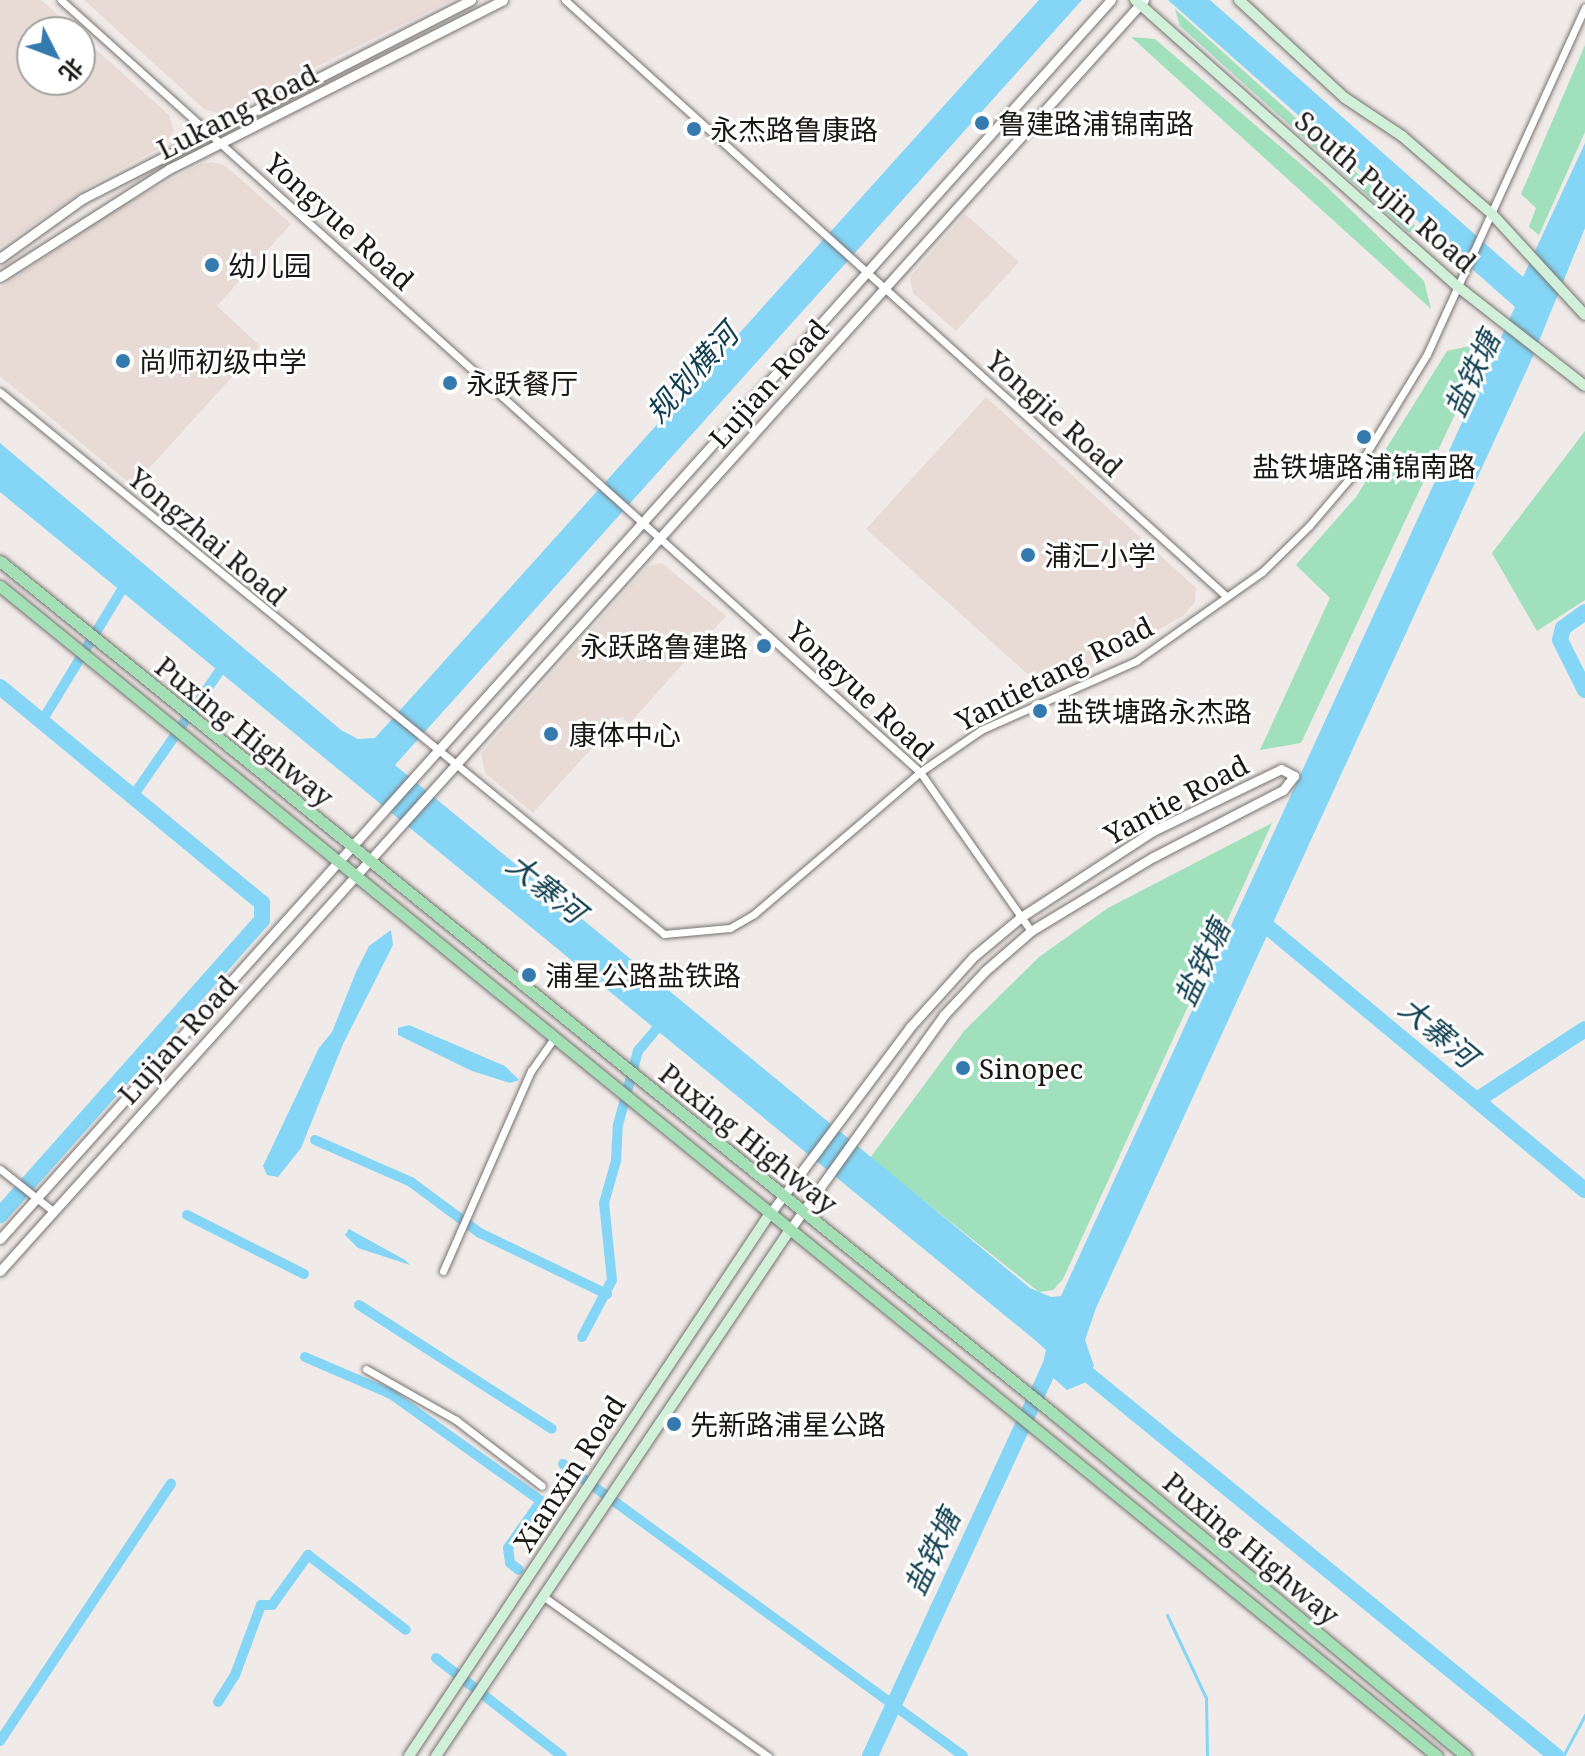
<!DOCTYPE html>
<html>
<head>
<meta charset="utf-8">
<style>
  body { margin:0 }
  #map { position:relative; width:1585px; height:1756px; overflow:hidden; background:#f0eae8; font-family:"Noto Serif","Noto Sans SC",serif }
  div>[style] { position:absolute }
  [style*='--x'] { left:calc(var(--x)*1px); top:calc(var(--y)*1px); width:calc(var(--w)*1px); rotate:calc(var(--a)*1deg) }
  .built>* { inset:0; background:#e8dbd5 }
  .green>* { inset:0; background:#a0e0bd }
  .water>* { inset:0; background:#85d6f6 }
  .stream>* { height:3px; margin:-1.5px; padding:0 1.5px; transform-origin:1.5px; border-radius:1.5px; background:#85d6f6 }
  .canal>* { height:10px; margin:-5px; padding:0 5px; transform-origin:5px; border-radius:5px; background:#85d6f6 }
  .river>* { height:16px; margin:-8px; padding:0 8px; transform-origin:8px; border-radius:8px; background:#85d6f6 }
  .roads { filter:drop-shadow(0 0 2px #777270) drop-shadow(0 0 2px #777270) }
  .minor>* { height:7px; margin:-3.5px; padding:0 3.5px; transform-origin:3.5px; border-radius:3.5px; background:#fff }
  .tertiary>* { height:9px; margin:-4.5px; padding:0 4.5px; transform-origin:4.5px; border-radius:4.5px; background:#fff }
  .secondary>* { height:10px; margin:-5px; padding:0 5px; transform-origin:5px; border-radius:5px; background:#d1f0da }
  .primary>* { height:11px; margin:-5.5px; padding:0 5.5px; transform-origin:5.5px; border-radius:5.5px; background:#a4e0b5 }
  .dots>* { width:22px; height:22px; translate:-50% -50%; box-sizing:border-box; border:4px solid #fff; border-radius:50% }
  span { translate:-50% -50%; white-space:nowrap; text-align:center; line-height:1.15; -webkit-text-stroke:6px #fff; paint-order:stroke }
  .street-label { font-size:28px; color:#1a1817 }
  .poi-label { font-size:28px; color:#1a1817 }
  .left { translate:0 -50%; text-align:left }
  .right { translate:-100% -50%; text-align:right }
  .water-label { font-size:30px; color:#0f3f50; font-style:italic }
  .north { position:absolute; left:16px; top:16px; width:80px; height:80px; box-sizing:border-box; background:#fff; border:2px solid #a3a3a2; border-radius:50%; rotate:132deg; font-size:22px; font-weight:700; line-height:32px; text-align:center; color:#1a1817 }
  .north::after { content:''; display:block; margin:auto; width:28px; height:36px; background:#357aaf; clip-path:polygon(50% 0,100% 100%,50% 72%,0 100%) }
</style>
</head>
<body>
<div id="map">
  <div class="built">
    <div style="clip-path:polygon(0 0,41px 0,77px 32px,32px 32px,32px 80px,80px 80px,80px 35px,169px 115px,174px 131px,165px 145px,91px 185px,0 247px)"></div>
    <div style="clip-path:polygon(84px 0,452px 0,220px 114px,204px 109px)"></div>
    <div style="clip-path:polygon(213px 162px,226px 166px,291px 224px,217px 306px,260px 346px,133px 486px,0 376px,0 288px,111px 212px,200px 164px)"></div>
    <div style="clip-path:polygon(965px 214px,1019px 262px,956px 331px,913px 293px,910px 277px)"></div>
    <div style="clip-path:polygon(986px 397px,1196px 588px,1195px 602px,1184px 615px,1099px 664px,1043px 688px,866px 529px)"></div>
    <div style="clip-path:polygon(662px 563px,726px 616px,629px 724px,621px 716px,533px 813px,485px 773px,481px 753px,648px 566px)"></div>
  </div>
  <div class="green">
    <div style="clip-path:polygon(1175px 9px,1425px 234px,1408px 232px,1180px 26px)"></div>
    <div style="clip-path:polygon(1131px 37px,1155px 39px,1324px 184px,1424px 281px,1431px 309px)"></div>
    <div style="clip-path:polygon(1585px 45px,1585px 132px,1539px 235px,1529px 227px,1536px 208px,1521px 194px)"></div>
    <div style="clip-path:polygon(1484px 322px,1494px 331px,1301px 743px,1260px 750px,1330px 598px,1296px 565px,1356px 497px,1447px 351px,1478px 344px)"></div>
    <div style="clip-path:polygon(1585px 431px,1585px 600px,1537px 631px,1492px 553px)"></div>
    <div style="clip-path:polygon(1272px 823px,1063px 1279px,1053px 1290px,1039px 1292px,870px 1158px,964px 1031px,1039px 957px,1108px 908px)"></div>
  </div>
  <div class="water">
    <div style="clip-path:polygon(1039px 0,1082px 0,395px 765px,1030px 1288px,1051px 1297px,1061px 1296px,1515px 307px,1168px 0,1210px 0,1523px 277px,1585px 143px,1585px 228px,1530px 363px,1096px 1308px,1085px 1340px,1094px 1366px,1084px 1383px,1067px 1390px,1042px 1368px,1046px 1350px,1036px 1341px,0 492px,0 443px,341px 730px,358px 739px,375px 738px)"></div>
    <div style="clip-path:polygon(391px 930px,393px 945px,343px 1044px,301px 1148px,278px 1177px,267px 1175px,263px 1166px,319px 1048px,332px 1032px,356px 972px,369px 946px)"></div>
    <div style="clip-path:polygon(409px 1025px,505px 1066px,519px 1080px,510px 1083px,472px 1071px,398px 1035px,398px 1028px)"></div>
    <div style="clip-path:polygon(349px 1229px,405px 1260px,410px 1265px,358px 1248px,345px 1235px)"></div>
  </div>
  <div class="stream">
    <div style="--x:1167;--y:1615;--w:92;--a:64.8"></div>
    <div style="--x:1206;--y:1698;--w:58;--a:89"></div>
    <div style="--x:1563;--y:1756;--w:47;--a:-61.8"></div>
  </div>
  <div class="canal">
    <div style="--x:42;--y:721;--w:162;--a:-58.7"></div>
    <div style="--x:133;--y:796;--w:162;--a:-55.3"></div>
    <div style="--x:315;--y:1140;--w:105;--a:23.6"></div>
    <div style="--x:411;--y:1182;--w:86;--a:36.5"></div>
    <div style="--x:480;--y:1233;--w:141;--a:25.7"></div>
    <div style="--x:187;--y:1215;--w:131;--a:26.8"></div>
    <div style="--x:359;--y:1305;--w:229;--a:32.7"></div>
    <div style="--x:582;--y:1337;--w:64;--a:-62.2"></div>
    <div style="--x:612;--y:1280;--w:77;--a:-95.9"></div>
    <div style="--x:604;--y:1203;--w:44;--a:-74.1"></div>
    <div style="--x:616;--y:1161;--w:36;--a:-87"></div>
    <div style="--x:618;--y:1125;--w:77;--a:-74.9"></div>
    <div style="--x:638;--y:1051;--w:40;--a:-50"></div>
    <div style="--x:305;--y:1357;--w:94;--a:23.3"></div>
    <div style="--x:391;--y:1394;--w:184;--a:35.5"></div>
    <div style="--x:541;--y:1501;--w:57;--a:125.1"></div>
    <div style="--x:508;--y:1548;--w:15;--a:82"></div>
    <div style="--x:510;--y:1563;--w:11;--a:38"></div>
    <div style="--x:563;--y:1464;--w:495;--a:36.1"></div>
    <div style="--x:436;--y:1658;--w:160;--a:37.9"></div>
    <div style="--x:218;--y:1702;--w:32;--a:-58"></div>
    <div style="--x:235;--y:1675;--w:75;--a:-69.6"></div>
    <div style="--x:261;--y:1605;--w:11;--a:0"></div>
    <div style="--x:272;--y:1605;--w:62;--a:-54.2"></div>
    <div style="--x:308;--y:1555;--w:123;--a:37.4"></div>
    <div style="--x:0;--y:1741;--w:309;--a:-56.4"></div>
  </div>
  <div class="river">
    <div style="--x:1585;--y:612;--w:27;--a:144"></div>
    <div style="--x:1563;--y:628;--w:12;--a:104"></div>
    <div style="--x:1560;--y:640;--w:56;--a:63.4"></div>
    <div style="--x:0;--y:687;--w:340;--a:39.5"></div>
    <div style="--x:262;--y:903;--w:17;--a:90"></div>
    <div style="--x:262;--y:920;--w:395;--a:131.6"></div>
    <div style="--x:1257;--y:918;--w:426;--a:39.7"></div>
    <div style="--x:1477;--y:1100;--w:129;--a:-33.3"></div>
    <div style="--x:1074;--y:1363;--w:622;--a:39.19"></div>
    <div style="--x:870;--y:1756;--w:443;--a:-65.2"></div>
  </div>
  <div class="roads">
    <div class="minor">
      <div style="--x:61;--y:0;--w:1155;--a:41.95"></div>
      <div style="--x:920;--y:772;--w:194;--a:55.1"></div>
      <div style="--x:565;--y:0;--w:891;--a:42.04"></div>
      <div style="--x:0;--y:392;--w:857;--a:39.22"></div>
      <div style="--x:664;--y:934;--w:66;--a:-5.2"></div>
      <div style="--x:730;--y:928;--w:28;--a:-30"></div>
      <div style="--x:754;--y:914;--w:218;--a:-40.5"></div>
      <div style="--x:920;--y:772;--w:74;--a:-34.5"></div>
      <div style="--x:981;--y:730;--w:170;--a:-24"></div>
      <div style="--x:1136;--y:661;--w:154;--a:-35.2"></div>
      <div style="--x:1262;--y:572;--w:66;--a:-44.4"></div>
      <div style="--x:1309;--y:526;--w:71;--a:-49.6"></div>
      <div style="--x:1355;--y:472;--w:138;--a:-58.6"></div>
      <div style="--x:1427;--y:354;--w:381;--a:-65.5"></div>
      <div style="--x:0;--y:1169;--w:68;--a:38.4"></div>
      <div style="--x:443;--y:1271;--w:219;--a:-66.3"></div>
      <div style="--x:531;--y:1071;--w:38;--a:-55"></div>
      <div style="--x:366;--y:1369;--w:103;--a:29.5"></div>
      <div style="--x:456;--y:1420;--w:108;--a:37.5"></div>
      <div style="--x:544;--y:1597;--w:275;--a:35.4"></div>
    </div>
    <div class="tertiary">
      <div style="--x:0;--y:258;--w:101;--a:-35.7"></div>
      <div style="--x:82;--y:199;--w:437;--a:-27.1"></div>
      <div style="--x:0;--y:277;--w:201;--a:-32.6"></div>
      <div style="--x:169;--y:169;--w:374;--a:-26.8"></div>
      <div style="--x:769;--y:1215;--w:235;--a:-53.1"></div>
      <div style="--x:910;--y:1027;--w:94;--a:-48"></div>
      <div style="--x:973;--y:957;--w:62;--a:-39.8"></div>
      <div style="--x:1021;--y:917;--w:158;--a:-33.1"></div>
      <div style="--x:1153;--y:831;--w:142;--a:-25.8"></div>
      <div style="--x:1281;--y:769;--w:15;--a:28"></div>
      <div style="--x:1294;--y:776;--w:18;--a:128"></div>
      <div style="--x:1283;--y:790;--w:146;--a:152.7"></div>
      <div style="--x:1153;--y:857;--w:143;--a:148.8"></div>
      <div style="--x:1031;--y:931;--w:61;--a:139"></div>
      <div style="--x:985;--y:971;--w:60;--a:133"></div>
      <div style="--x:944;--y:1015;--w:266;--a:125.7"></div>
      <div style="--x:0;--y:1239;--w:1664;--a:-48.12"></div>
      <div style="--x:0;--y:1271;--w:1710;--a:-48.01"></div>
    </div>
    <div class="secondary">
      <div style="--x:1135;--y:0;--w:431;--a:41.6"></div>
      <div style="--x:1457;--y:286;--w:162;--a:38"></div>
      <div style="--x:1239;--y:0;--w:144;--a:42.8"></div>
      <div style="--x:1345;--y:98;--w:69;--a:33.7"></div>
      <div style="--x:1402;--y:136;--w:119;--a:40.9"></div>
      <div style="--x:1492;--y:214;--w:137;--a:47.4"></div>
      <div style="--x:409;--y:1756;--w:650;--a:-56.36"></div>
      <div style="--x:436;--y:1756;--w:633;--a:-56.08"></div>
    </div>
    <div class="primary">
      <div style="--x:0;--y:561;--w:1357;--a:38.99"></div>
      <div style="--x:1055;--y:1415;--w:534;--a:39.68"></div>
      <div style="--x:0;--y:586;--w:1853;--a:39.15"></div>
    </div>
  </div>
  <div class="dots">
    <div style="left:982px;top:123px;background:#357aaf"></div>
    <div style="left:694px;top:129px;background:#357aaf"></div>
    <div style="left:212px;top:265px;background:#357aaf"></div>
    <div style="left:123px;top:361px;background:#357aaf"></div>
    <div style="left:450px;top:383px;background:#357aaf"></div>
    <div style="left:1364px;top:437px;background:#357aaf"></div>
    <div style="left:1028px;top:555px;background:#357aaf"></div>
    <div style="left:764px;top:646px;background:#357aaf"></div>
    <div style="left:1040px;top:711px;background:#357aaf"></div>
    <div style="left:551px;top:734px;background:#357aaf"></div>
    <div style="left:529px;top:975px;background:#357aaf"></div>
    <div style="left:963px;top:1068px;background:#357aaf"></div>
    <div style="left:674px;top:1424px;background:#357aaf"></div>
  </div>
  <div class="street-label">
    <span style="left:237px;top:111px;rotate:-27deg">Lukang Road</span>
    <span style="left:1386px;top:191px;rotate:41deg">South Pujin Road</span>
    <span style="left:340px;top:221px;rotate:42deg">Yongyue Road</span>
    <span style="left:768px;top:383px;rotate:-48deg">Lujian Road</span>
    <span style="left:1055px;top:413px;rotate:42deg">Yongjie Road</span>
    <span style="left:208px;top:536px;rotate:40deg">Yongzhai Road</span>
    <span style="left:1054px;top:673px;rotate:-27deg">Yantietang Road</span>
    <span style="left:861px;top:690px;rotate:43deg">Yongyue Road</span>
    <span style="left:245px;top:731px;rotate:39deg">Puxing Highway</span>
    <span style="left:1176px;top:799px;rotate:-28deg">Yantie Road</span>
    <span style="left:177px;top:1039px;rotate:-48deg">Lujian Road</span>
    <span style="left:749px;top:1138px;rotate:39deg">Puxing Highway</span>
    <span style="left:569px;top:1473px;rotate:-57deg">Xianxin Road</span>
    <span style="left:1252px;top:1548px;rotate:40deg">Puxing Highway</span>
  </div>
  <div class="poi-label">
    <span class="left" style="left:998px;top:123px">鲁建路浦锦南路</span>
    <span class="left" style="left:710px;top:129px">永杰路鲁康路</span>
    <span class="left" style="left:228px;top:265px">幼儿园</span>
    <span class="left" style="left:139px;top:361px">尚师初级中学</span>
    <span class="left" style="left:466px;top:383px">永跃餐厅</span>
    <span style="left:1364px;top:466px">盐铁塘路浦锦南路</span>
    <span class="left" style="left:1044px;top:555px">浦汇小学</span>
    <span class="right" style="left:748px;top:646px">永跃路鲁建路</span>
    <span class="left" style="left:1056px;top:711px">盐铁塘路永杰路</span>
    <span class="left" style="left:569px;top:734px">康体中心</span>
    <span class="left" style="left:545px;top:975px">浦星公路盐铁路</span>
    <span class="left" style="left:979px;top:1068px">Sinopec</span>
    <span class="left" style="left:690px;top:1424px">先新路浦星公路</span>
  </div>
  <div class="water-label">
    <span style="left:692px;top:373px;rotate:-48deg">规划横河</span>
    <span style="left:1472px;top:374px;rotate:-65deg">盐铁塘</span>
    <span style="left:546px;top:888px;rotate:39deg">大寨河</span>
    <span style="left:1202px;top:963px;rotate:-65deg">盐铁塘</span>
    <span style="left:1438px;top:1032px;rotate:40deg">大寨河</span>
    <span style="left:932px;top:1552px;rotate:-65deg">盐铁塘</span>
  </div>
  <div class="north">北</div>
</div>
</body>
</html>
